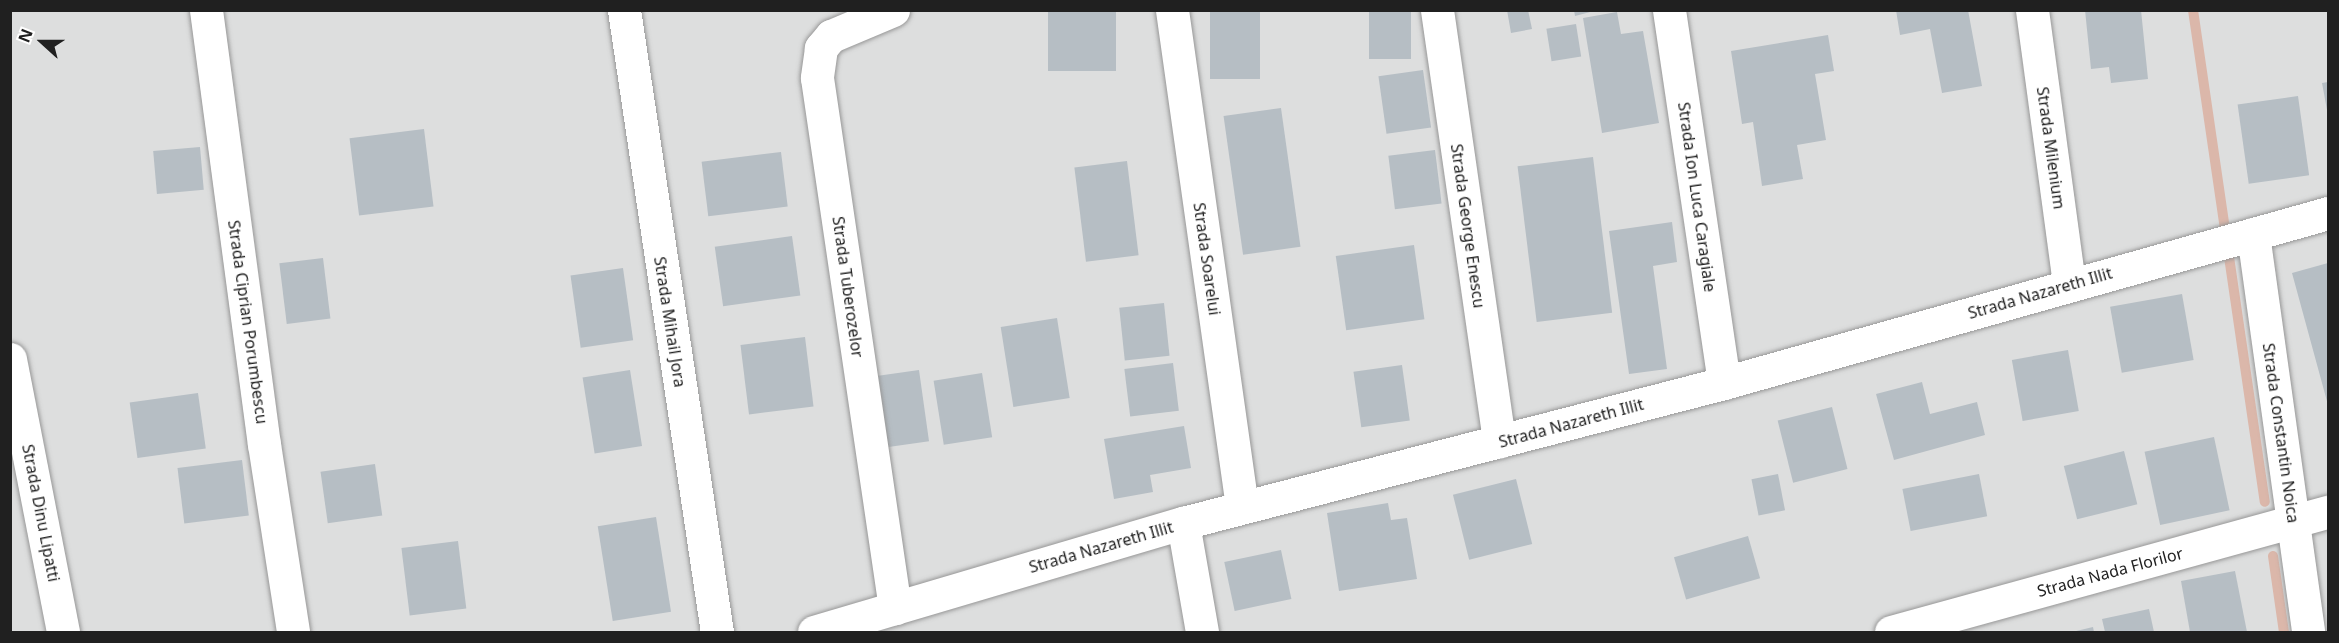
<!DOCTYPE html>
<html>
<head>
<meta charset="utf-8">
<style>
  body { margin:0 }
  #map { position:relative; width:2339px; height:643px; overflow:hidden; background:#e7e9f0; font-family:"Noto Sans",sans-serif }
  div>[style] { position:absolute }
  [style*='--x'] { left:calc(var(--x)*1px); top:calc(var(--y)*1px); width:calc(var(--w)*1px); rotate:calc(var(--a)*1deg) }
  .residential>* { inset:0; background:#dddede; transform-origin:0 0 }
  .stream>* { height:10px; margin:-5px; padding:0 5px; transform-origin:5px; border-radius:5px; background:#dbb7aa }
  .building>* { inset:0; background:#b6bec4; transform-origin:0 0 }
  .roads { filter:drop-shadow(0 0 2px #979797) drop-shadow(0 0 2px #979797) }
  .minor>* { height:33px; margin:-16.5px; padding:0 16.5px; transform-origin:16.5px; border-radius:16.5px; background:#fff }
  span { translate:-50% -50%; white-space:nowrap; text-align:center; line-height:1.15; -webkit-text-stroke:6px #fff; paint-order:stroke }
  .street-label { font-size:16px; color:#202020 }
  .frame { position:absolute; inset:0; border:12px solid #202020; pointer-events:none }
  .north { position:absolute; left:12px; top:12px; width:60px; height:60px; -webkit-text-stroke:4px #fff; paint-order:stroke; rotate:291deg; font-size:16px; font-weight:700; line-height:24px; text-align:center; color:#202020 }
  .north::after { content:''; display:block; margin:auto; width:21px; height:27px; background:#202020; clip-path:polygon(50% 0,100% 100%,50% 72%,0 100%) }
</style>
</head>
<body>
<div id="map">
  <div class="residential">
    <div style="left:11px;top:11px;width:2317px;height:621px"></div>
  </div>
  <div class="stream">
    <div style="--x:2193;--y:10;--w:497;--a:81.7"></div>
    <div style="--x:2273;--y:556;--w:77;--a:81.8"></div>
  </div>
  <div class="building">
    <div style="left:1048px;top:10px;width:68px;height:61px"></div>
    <div style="left:1210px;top:10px;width:50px;height:69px"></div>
    <div style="left:1369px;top:10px;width:42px;height:49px"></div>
    <div style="clip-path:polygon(1507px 10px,1528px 10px,1532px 29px,1511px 33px)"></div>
    <div style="clip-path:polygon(1574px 10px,1594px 10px,1594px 11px,1575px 16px)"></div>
    <div style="clip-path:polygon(1896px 10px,1968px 10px,1982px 86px,1942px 93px,1930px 29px,1900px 35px)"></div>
    <div style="clip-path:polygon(2085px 10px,2141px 10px,2148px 79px,2111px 83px,2109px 67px,2091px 69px)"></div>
    <div style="clip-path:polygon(1617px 12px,1621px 34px,1643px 31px,1659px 123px,1602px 133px,1583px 18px)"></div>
    <div style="left:1576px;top:24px;width:33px;height:30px;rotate:81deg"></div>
    <div style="clip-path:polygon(1828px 35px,1834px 71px,1815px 74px,1826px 140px,1797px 145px,1803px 179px,1762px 186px,1753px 122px,1742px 124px,1731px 51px)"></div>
    <div style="left:1423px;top:70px;width:58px;height:45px;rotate:82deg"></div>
    <div style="clip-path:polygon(2328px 82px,2328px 110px,2327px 110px,2322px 83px)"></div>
    <div style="left:2298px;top:96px;width:80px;height:61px;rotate:82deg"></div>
    <div style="left:1281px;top:108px;width:140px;height:58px;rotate:82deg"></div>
    <div style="left:424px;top:129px;width:78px;height:75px;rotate:83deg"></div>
    <div style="left:200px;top:147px;width:43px;height:47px;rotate:85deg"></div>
    <div style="left:1435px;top:150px;width:54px;height:47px;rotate:83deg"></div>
    <div style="left:781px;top:152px;width:55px;height:80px;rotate:83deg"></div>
    <div style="left:1593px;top:157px;width:157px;height:76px;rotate:83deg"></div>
    <div style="left:1127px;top:161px;width:95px;height:53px;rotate:83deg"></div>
    <div style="clip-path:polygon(1672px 222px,1677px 262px,1653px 266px,1667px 369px,1629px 374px,1609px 231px)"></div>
    <div style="left:792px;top:236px;width:60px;height:78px;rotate:82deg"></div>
    <div style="left:1414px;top:245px;width:75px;height:79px;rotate:82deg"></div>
    <div style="left:323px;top:258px;width:61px;height:44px;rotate:83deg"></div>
    <div style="clip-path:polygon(2328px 263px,2328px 405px,2292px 273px)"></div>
    <div style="left:623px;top:268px;width:73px;height:53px;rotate:82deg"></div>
    <div style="left:2182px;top:294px;width:67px;height:73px;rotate:80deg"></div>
    <div style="left:1164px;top:303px;width:53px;height:45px;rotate:84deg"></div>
    <div style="left:1057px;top:318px;width:81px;height:57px;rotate:81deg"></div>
    <div style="left:805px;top:337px;width:70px;height:65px;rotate:83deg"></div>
    <div style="left:2068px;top:350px;width:62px;height:57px;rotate:80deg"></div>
    <div style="left:1173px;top:363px;width:48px;height:49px;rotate:83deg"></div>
    <div style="left:1402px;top:365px;width:56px;height:49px;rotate:82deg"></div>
    <div style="left:630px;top:370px;width:77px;height:48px;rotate:81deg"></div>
    <div style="left:919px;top:370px;width:72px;height:41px;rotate:82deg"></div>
    <div style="left:982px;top:373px;width:65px;height:49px;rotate:81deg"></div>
    <div style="clip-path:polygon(1922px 382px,1930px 414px,1977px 402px,1985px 435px,1894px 460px,1876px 394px)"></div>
    <div style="left:198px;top:393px;width:56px;height:69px;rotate:82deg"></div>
    <div style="left:1832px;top:407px;width:64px;height:56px;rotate:76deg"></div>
    <div style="clip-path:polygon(1184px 426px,1191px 468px,1150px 475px,1153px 492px,1114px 499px,1104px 439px)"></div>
    <div style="left:2214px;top:437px;width:75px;height:71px;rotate:78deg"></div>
    <div style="left:2124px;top:451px;width:55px;height:62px;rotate:76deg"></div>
    <div style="left:242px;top:460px;width:56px;height:65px;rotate:83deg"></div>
    <div style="left:375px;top:464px;width:52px;height:55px;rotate:82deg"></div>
    <div style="left:1778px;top:474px;width:37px;height:27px;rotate:79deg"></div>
    <div style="left:1979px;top:474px;width:43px;height:78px;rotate:79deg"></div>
    <div style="left:1516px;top:479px;width:67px;height:65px;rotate:76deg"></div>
    <div style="clip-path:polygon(1388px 503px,1391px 520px,1407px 518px,1417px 579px,1339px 591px,1327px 513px)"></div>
    <div style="left:656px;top:517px;width:96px;height:59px;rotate:81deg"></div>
    <div style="left:1748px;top:536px;width:44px;height:77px;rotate:74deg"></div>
    <div style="left:458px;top:541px;width:68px;height:57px;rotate:83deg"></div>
    <div style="left:1281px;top:550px;width:50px;height:58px;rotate:78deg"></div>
    <div style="clip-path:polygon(2235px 571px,2247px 632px,2190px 632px,2181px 581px)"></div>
    <div style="clip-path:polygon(2149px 609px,2154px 632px,2105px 632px,2102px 619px)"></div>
    <div style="clip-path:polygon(2093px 627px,2094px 632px,2072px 632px)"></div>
  </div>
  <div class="roads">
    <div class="minor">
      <div style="--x:206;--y:10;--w:438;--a:82.4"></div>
      <div style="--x:264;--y:444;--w:190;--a:81.2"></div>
      <div style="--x:624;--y:10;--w:629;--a:81.5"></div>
      <div style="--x:893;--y:10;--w:67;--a:157.2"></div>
      <div style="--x:831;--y:36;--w:16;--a:130"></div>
      <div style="--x:821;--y:48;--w:30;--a:98"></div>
      <div style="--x:817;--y:78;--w:536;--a:81.63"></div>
      <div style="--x:1172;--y:10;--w:502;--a:81.98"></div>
      <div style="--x:1437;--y:10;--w:436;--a:81.8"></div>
      <div style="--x:1669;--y:10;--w:377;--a:81.6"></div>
      <div style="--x:2032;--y:10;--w:277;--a:82.3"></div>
      <div style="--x:2253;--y:234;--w:402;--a:82.1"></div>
      <div style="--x:10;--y:359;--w:278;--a:79"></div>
      <div style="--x:1183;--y:523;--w:111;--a:80.1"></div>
      <div style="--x:814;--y:632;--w:385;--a:-16.5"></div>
      <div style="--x:1183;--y:523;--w:559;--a:-14.51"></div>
      <div style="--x:1724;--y:383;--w:627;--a:-15.72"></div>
      <div style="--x:1891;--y:632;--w:453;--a:-15.4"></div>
    </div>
  </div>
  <div class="street-label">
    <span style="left:2051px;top:148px;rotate:82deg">Strada Milenium</span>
    <span style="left:1697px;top:197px;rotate:82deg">Strada Ion Luca Caragiale</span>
    <span style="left:1468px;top:226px;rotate:82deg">Strada George Enescu</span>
    <span style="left:1207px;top:259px;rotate:82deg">Strada Soarelui</span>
    <span style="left:848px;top:287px;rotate:82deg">Strada Tuberozelor</span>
    <span style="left:2040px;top:293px;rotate:-16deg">Strada Nazareth Illit</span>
    <span style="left:248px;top:322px;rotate:82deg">Strada Ciprian Porumbescu</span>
    <span style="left:670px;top:322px;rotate:81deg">Strada Mihail Jora</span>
    <span style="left:1571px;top:423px;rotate:-15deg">Strada Nazareth Illit</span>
    <span style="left:2281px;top:433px;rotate:82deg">Strada Constantin Noica</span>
    <span style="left:41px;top:513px;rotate:79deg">Strada Dinu Lipatti</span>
    <span style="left:1101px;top:547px;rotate:-16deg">Strada Nazareth Illit</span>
    <span style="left:2110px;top:572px;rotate:-15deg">Strada Nada Florilor</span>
  </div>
  <div class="frame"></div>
  <div class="north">N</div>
</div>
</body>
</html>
